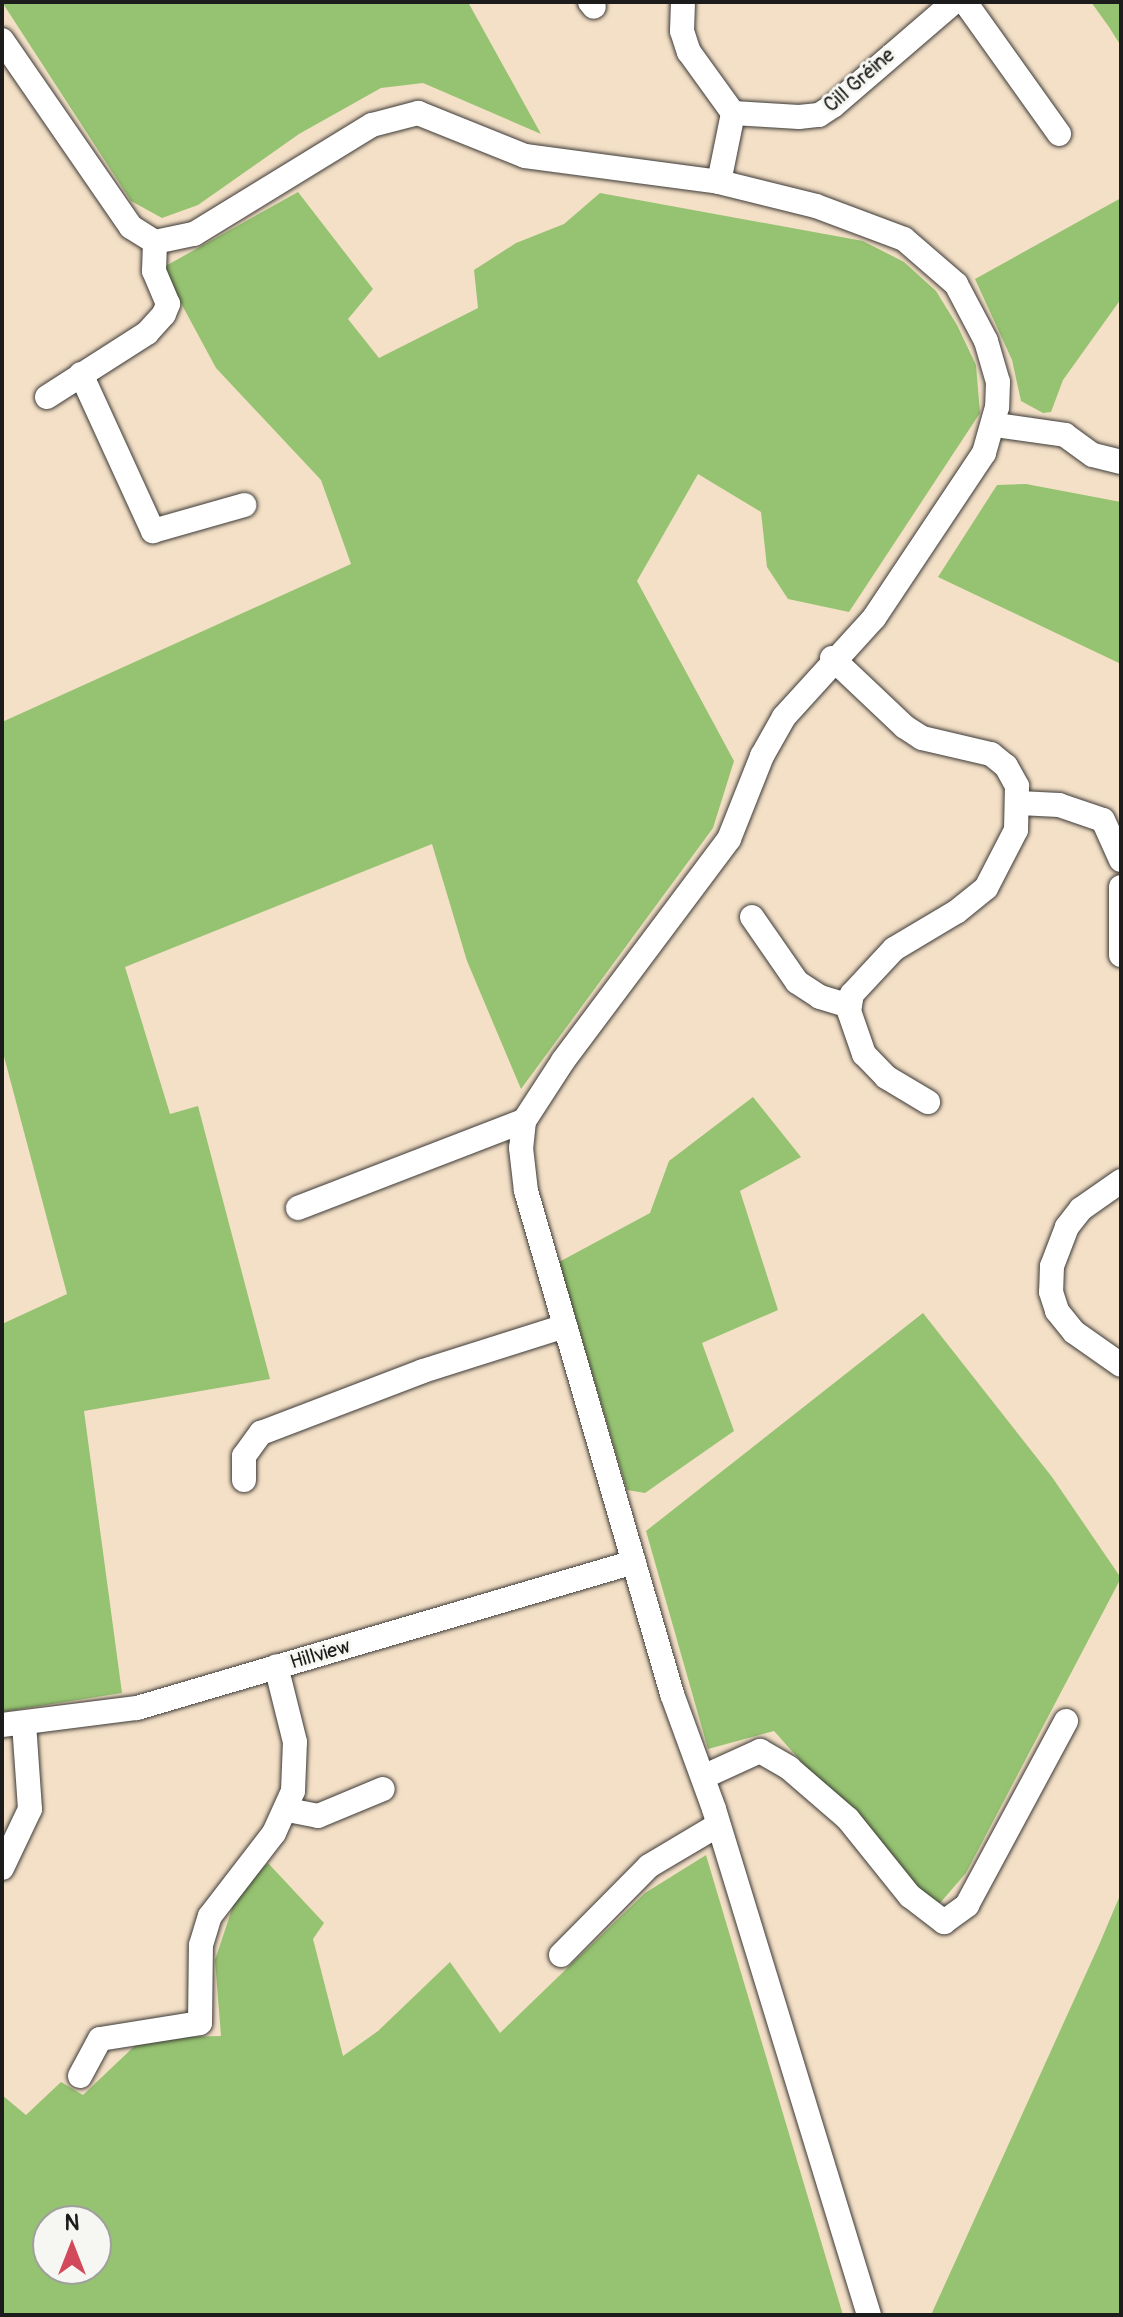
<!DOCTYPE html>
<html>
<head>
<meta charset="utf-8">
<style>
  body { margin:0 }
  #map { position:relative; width:1123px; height:2317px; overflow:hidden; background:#f4e0c7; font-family:Pangolin,sans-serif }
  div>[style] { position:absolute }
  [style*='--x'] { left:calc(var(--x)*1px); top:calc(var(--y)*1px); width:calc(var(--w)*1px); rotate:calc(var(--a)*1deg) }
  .green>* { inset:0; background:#96c371 }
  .roads { filter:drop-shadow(0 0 2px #3c3936) drop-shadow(0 0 2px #3c3936) }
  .minor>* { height:24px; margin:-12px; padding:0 12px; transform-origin:12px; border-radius:12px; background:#fff }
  span { translate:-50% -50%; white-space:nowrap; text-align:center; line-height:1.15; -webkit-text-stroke:6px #f6f6f2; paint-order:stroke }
  .street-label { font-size:20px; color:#1c1c1c }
  .frame { position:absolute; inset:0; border:4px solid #1c1c1c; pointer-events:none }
  .north { position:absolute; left:32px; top:2205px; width:80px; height:80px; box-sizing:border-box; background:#f6f6f2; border:2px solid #9f9f9c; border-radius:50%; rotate:0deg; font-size:22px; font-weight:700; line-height:32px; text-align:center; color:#1c1c1c }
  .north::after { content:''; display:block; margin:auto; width:28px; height:36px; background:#d1495b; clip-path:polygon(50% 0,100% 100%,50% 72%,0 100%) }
</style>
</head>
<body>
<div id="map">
  <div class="green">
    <div style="clip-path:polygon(2px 2px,468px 2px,541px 134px,423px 83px,381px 88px,299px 134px,198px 205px,162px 218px,131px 201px)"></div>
    <div style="clip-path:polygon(1091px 2px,1121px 2px,1121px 46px,1109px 27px)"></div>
    <div style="clip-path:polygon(298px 192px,373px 289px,348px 319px,379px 358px,478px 308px,474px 270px,516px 243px,564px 224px,600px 193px,863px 241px,904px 262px,936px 291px,957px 325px,976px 365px,980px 413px,849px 612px,788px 599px,767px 567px,761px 512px,698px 474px,637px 581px,734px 761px,713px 828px,521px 1089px,467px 961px,432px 844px,125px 967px,170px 1114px,198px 1106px,270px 1379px,84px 1411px,122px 1693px,2px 1712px,2px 1324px,67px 1294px,2px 1049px,2px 722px,351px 564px,321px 480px,216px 368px,162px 268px)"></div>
    <div style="clip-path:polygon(1121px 198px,1121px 299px,1063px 380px,1051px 412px,1043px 413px,1021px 401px,1012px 360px,975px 279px)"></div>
    <div style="clip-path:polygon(1026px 484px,1121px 502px,1121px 664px,938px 577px,997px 485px)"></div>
    <div style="clip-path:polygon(753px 1097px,801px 1157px,740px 1191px,778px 1310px,702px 1343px,734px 1431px,645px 1493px,627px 1490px,559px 1262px,650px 1213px,669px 1161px)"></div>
    <div style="clip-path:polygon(923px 1313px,1052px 1477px,1121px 1578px,966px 1873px,934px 1910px,774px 1731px,708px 1749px,646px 1531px)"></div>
    <div style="clip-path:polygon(evenodd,706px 1855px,843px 2315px,2px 2315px,2px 2095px,26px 2115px,61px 2082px,83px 2095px,143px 2038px,221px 2036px,215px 1960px,237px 1894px,268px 1863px,324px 1923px,313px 1939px,343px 2056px,378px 2031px,450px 1962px,500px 2033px,645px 1893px,706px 1855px,48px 2221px,96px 2221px,96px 2269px,48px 2269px,48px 2221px)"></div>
    <div style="clip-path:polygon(1121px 1893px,1121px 2315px,931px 2315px,1099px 1945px)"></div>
  </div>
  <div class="roads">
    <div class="minor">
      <div style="--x:590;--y:2;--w:6;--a:51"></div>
      <div style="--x:683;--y:2;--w:29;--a:92"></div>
      <div style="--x:682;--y:31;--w:22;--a:72"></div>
      <div style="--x:689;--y:52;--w:75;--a:54.2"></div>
      <div style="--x:733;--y:113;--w:66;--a:3.5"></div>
      <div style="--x:799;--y:117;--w:20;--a:-6"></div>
      <div style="--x:819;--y:115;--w:17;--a:-33"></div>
      <div style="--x:833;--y:106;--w:160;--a:-40.7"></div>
      <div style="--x:965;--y:2;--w:162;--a:54.5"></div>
      <div style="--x:2;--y:40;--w:227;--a:55.4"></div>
      <div style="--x:131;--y:227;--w:28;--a:32"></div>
      <div style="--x:155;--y:242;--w:40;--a:-12"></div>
      <div style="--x:194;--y:234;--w:209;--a:-31.5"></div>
      <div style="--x:372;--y:125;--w:48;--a:-14.6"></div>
      <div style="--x:418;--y:113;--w:115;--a:21.9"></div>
      <div style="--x:525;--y:156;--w:196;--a:7.6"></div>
      <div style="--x:719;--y:182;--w:100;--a:13.9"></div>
      <div style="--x:816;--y:206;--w:94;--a:20.6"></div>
      <div style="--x:904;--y:239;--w:69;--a:40.9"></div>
      <div style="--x:956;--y:284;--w:64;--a:62.2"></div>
      <div style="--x:986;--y:341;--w:43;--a:73.7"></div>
      <div style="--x:998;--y:382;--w:25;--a:92"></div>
      <div style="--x:997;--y:407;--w:48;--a:105.8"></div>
      <div style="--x:984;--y:453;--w:198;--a:123.7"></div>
      <div style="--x:874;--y:618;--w:134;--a:132.3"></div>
      <div style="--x:784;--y:717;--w:45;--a:119.4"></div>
      <div style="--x:762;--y:756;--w:89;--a:111.7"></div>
      <div style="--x:729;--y:839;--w:277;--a:126.8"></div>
      <div style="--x:563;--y:1061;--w:72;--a:123"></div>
      <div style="--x:524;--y:1121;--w:27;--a:96"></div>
      <div style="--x:521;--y:1148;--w:43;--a:83.4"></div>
      <div style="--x:526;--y:1191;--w:524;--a:73.81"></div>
      <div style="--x:672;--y:1694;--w:122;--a:69.9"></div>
      <div style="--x:714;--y:1809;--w:529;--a:72.97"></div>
      <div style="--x:719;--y:182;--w:70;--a:-78.5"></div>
      <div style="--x:81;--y:374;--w:173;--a:65.4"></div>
      <div style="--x:153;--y:531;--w:95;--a:-15.9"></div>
      <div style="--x:47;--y:397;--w:119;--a:-32.6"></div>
      <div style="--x:147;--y:333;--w:25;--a:-48"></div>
      <div style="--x:164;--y:314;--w:11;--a:-68"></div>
      <div style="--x:168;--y:304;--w:36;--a:-113"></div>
      <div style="--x:154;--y:271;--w:29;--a:-88"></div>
      <div style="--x:996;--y:425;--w:70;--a:8.2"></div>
      <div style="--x:1065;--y:435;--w:34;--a:36"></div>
      <div style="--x:1093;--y:455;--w:29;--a:14"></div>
      <div style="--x:832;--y:658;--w:100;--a:43.4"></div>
      <div style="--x:905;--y:727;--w:20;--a:33"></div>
      <div style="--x:922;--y:738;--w:71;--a:13.1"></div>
      <div style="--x:991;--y:754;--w:19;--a:39"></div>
      <div style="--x:1006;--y:766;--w:23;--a:61"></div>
      <div style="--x:1017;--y:786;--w:44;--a:91.3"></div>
      <div style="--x:1016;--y:830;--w:65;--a:117.3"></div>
      <div style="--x:986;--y:888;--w:38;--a:141"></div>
      <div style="--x:956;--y:912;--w:72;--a:149.2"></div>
      <div style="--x:894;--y:949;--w:62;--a:133"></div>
      <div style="--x:852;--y:994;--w:17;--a:100"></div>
      <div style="--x:849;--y:1011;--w:46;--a:70.8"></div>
      <div style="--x:864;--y:1054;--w:32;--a:46"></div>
      <div style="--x:886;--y:1077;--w:49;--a:30.8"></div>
      <div style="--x:1019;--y:803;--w:40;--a:2.9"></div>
      <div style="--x:1059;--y:805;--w:46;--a:18.8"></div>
      <div style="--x:1103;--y:820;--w:44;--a:65.8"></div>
      <div style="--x:1121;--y:887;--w:68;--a:90"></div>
      <div style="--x:752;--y:917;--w:79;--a:55.3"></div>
      <div style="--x:797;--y:982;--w:27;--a:33"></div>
      <div style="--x:820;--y:997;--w:31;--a:17"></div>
      <div style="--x:1121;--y:1181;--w:49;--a:145"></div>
      <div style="--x:1081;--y:1209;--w:23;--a:128"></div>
      <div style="--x:1067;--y:1227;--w:42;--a:111"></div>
      <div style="--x:1052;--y:1266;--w:26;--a:92"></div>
      <div style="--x:1051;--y:1292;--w:20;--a:72"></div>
      <div style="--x:1057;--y:1311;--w:27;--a:51"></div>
      <div style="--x:1074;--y:1332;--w:57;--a:35.1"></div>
      <div style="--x:298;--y:1208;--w:242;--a:-21.1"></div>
      <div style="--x:244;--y:1480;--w:24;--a:-90"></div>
      <div style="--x:244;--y:1456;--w:29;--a:-54"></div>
      <div style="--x:261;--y:1433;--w:173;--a:-20.9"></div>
      <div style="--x:423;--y:1371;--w:149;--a:-17.6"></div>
      <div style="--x:2;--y:1725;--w:136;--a:-7.2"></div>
      <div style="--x:137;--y:1708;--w:518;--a:-16.37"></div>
      <div style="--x:703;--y:1777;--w:63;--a:-24.5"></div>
      <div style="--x:760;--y:1751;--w:34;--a:30"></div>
      <div style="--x:789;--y:1768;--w:78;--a:40.8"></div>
      <div style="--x:848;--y:1819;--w:99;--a:51.2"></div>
      <div style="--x:910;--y:1896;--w:43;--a:37.4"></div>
      <div style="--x:944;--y:1922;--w:29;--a:-36"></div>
      <div style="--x:967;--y:1905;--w:209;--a:-61.7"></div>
      <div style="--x:288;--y:1810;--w:31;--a:11"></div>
      <div style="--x:318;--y:1816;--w:70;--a:-22.6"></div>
      <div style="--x:2;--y:1868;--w:65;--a:-64.6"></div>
      <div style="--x:30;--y:1809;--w:86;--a:-94"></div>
      <div style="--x:561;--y:1955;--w:125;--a:-45.3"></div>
      <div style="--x:649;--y:1866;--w:80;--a:-30.7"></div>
      <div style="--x:80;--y:2076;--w:42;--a:-61.6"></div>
      <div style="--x:100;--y:2039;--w:101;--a:-9.1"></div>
      <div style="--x:200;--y:2023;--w:78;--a:-89.3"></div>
      <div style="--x:201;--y:1945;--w:30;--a:-73"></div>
      <div style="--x:210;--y:1916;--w:105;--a:-52.4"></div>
      <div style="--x:274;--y:1833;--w:46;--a:-65.7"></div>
      <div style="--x:293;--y:1791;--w:49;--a:-87.7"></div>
      <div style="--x:295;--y:1742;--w:78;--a:-104"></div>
    </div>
  </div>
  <div class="street-label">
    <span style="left:859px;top:80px;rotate:-41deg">Cill Gréine</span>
    <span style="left:320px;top:1654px;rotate:-16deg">Hillview</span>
  </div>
  <div class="frame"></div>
  <div class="north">N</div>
</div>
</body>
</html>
